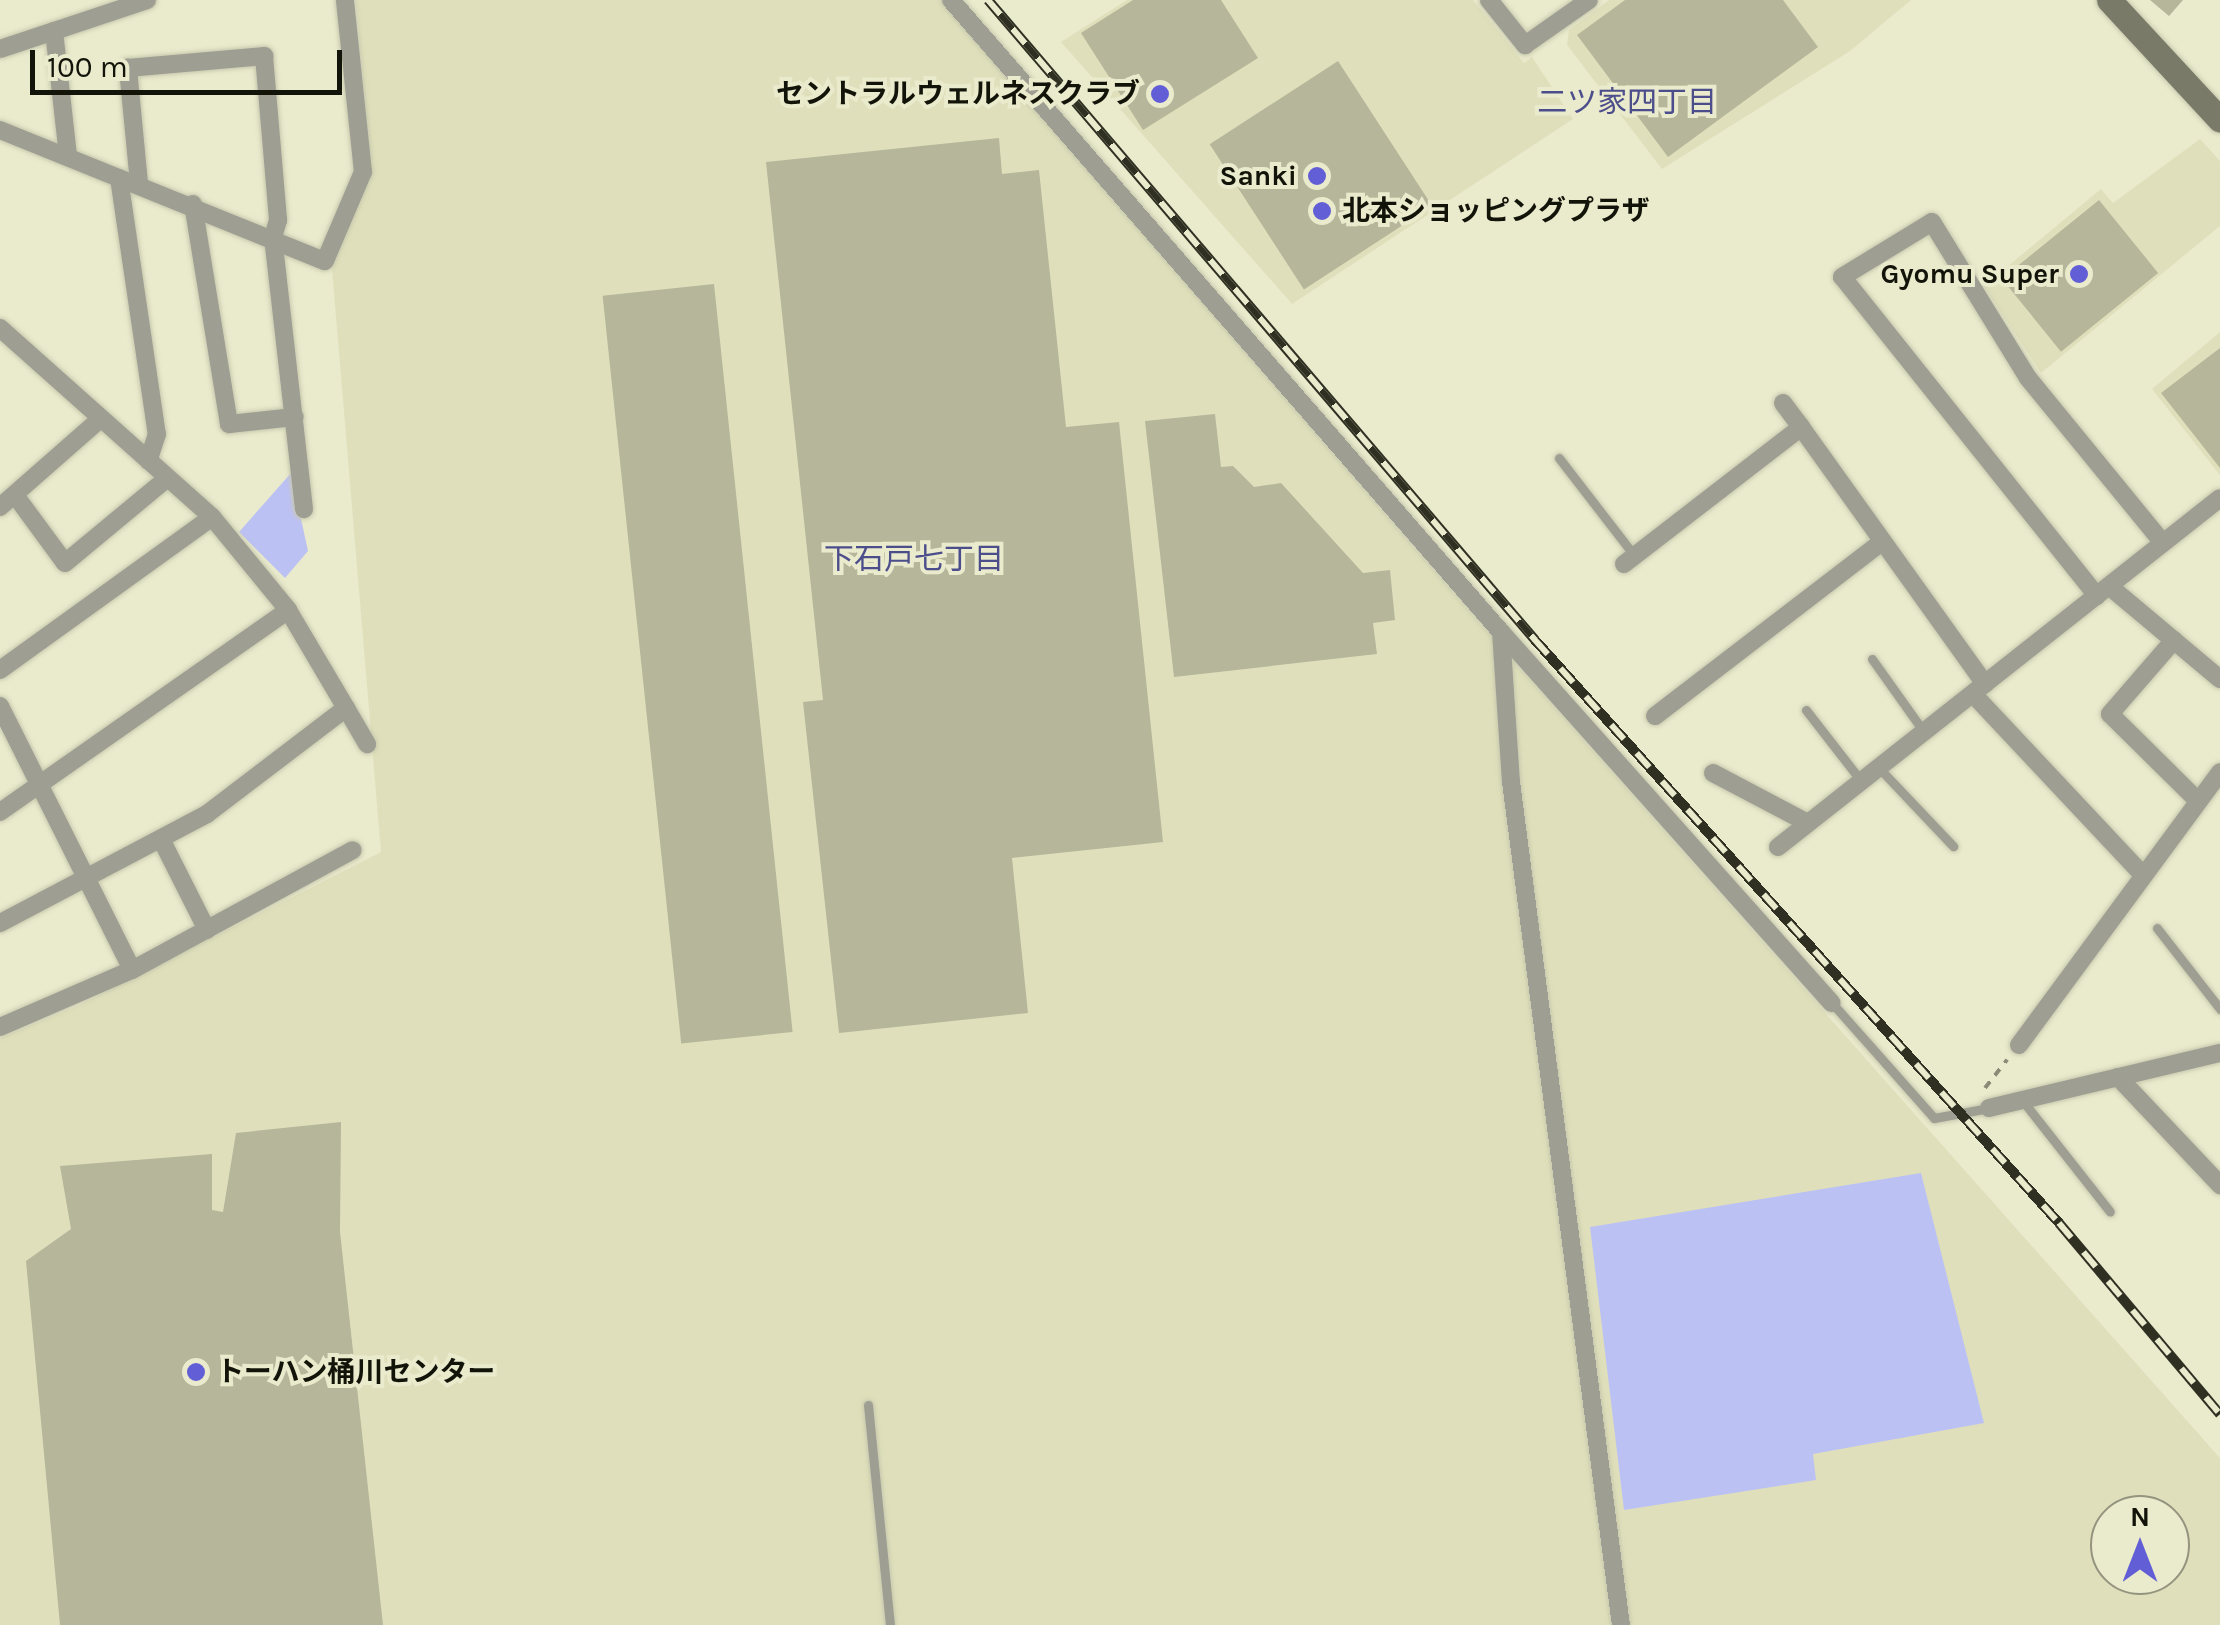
<!DOCTYPE html>
<html>
<head>
<meta charset="utf-8">
<style>
  body { margin:0 }
  #map { position:relative; width:2220px; height:1625px; overflow:hidden; background:#eaeacd; font-family:Karla,"Noto Sans JP",sans-serif }
  div>[style] { position:absolute }
  [style*='--x'] { left:calc(var(--x)*1px); top:calc(var(--y)*1px); width:calc(var(--w)*1px); rotate:calc(var(--a)*1deg) }
  .built>* { inset:0; background:#dfe0bb }
  .green>* { inset:0; background:#bcc1f3 }
  .building>* { inset:0; background:#b5b69a; transform-origin:0 0 }
  .path>* { height:4px; margin-top:-2px; transform-origin:0; background:repeating-linear-gradient(90deg,#8a8b76 0 8px,transparent 0 16px) }
  .roads { filter:drop-shadow(0 0 2px #c8c8ae) drop-shadow(0 0 2px #c8c8ae) }
  .service>* { height:9px; margin:-4.5px; padding:0 4.5px; transform-origin:4.5px; border-radius:4.5px; background:#9e9e92 }
  .minor>* { height:18px; margin:-9px; padding:0 9px; transform-origin:9px; border-radius:9px; background:#9e9e92 }
  .secondary>* { height:25px; margin:-12.5px; padding:0 12.5px; transform-origin:12.5px; border-radius:12.5px; background:#7a7a69 }
  .rail>* { height:10px; margin-top:-5px; transform-origin:0; background:repeating-linear-gradient(90deg,#eaeacd 0 19px,#2f3022 0 38px); box-sizing:border-box; border-block:2px solid #2f3022 }
  .dots>* { width:28px; height:28px; translate:-50% -50%; box-sizing:border-box; border:5px solid #eaeacd; border-radius:50% }
  span { translate:-50% -50%; white-space:nowrap; text-align:center; line-height:1.15; -webkit-text-stroke:8px #eaeacd; paint-order:stroke }
  .poi-label { font-size:28px; color:#131409; font-weight:700 }
  .right { translate:-100% -50%; text-align:right }
  .left { translate:0 -50%; text-align:left }
  .neighbourhood-label { font-size:30px; color:#4c4e8b }
  .north { position:absolute; left:2090px; top:1495px; width:100px; height:100px; box-sizing:border-box; background:#eaeacd; border:2px solid #94947f; border-radius:50%; rotate:0deg; font-size:28px; font-weight:700; line-height:40px; text-align:center; color:#131409 }
  .north::after { content:''; display:block; margin:auto; width:35px; height:45px; background:#625ed6; clip-path:polygon(50% 0,100% 100%,50% 72%,0 100%) }
  .scale { position:absolute; left:30px; top:50px; width:312px; height:45px; box-sizing:border-box; border:5px solid #131409; border-top:0; padding-left:12px; font-size:30px; line-height:35px; white-space:nowrap; color:#131409; -webkit-text-stroke:8px #eaeacd; paint-order:stroke }
</style>
</head>
<body>
<div id="map">
  <div class="built">
    <div style="clip-path:polygon(evenodd,356px 0,941px 0,1472px 615px,2220px 1458px,2220px 1625px,0 1625px,0 1038px,78px 1006px,381px 852px,332px 269px,371px 171px,356px 0,2110px 1515px,2170px 1515px,2170px 1575px,2110px 1575px,2110px 1515px)"></div>
    <div style="clip-path:polygon(1127px 0,1473px 0,1524px 63px,1532px 57px,1573px 119px,1292px 304px,1061px 42px)"></div>
    <div style="clip-path:polygon(1609px 0,1911px 0,1850px 51px,1662px 169px,1567px 45px,1569px 30px)"></div>
    <div style="clip-path:polygon(2200px 139px,2220px 161px,2220px 226px,2041px 373px,1984px 286px,2101px 189px,2113px 203px)"></div>
    <div style="clip-path:polygon(2220px 332px,2220px 475px,2152px 389px)"></div>
  </div>
  <div class="green">
    <div style="clip-path:polygon(291px 473px,308px 551px,285px 578px,239px 532px)"></div>
    <div style="clip-path:polygon(1921px 1173px,1984px 1423px,1813px 1454px,1816px 1480px,1624px 1510px,1590px 1227px)"></div>
  </div>
  <div class="building">
    <div style="clip-path:polygon(1133px 0,1221px 0,1258px 58px,1143px 130px,1081px 33px)"></div>
    <div style="clip-path:polygon(1625px 0,1783px 0,1818px 47px,1668px 157px,1577px 35px)"></div>
    <div style="clip-path:polygon(2150px 0,2183px 0,2169px 16px)"></div>
    <div style="left:1338px;top:61px;width:173px;height:153px;rotate:57deg"></div>
    <div style="clip-path:polygon(999px 138px,1002px 174px,1039px 170px,1066px 427px,1119px 422px,1163px 842px,1012px 858px,1028px 1013px,839px 1033px,803px 702px,823px 700px,766px 162px)"></div>
    <div style="left:2099px;top:200px;width:94px;height:125px;rotate:51deg"></div>
    <div style="left:714px;top:284px;width:752px;height:112px;rotate:84deg"></div>
    <div style="clip-path:polygon(2220px 348px,2220px 468px,2161px 393px)"></div>
    <div style="clip-path:polygon(1215px 414px,1221px 467px,1233px 466px,1254px 487px,1281px 483px,1363px 573px,1390px 570px,1395px 620px,1373px 623px,1377px 654px,1174px 677px,1145px 421px)"></div>
    <div style="clip-path:polygon(341px 1122px,340px 1232px,383px 1625px,60px 1625px,26px 1261px,71px 1229px,60px 1166px,212px 1154px,212px 1210px,223px 1212px,236px 1133px)"></div>
  </div>
  <div class="path">
    <div style="--x:1985;--y:1088;--w:36;--a:-52"></div>
  </div>
  <div class="roads">
    <div class="service">
      <div style="--x:1559;--y:458;--w:123;--a:52.3"></div>
      <div style="--x:1872;--y:659;--w:90;--a:54.5"></div>
      <div style="--x:1806;--y:710;--w:90;--a:52.2"></div>
      <div style="--x:1879;--y:768;--w:108;--a:46.5"></div>
      <div style="--x:2157;--y:928;--w:103;--a:52.1"></div>
      <div style="--x:1832;--y:1003;--w:154;--a:48.4"></div>
      <div style="--x:1934;--y:1118;--w:56;--a:-10.3"></div>
      <div style="--x:2022;--y:1100;--w:142;--a:51.8"></div>
      <div style="--x:868;--y:1405;--w:221;--a:84.3"></div>
    </div>
    <div class="minor">
      <div style="--x:951;--y:0;--w:838;--a:48.97"></div>
      <div style="--x:1501;--y:632;--w:150;--a:86.2"></div>
      <div style="--x:1511;--y:782;--w:850;--a:82.57"></div>
      <div style="--x:1489;--y:0;--w:58;--a:51.3"></div>
      <div style="--x:1525;--y:45;--w:78;--a:-35.1"></div>
      <div style="--x:54;--y:31;--w:126;--a:83.6"></div>
      <div style="--x:0;--y:49;--w:155;--a:-18.4"></div>
      <div style="--x:0;--y:130;--w:350;--a:22"></div>
      <div style="--x:325;--y:261;--w:97;--a:-66.9"></div>
      <div style="--x:363;--y:172;--w:173;--a:-96"></div>
      <div style="--x:119;--y:178;--w:259;--a:81.6"></div>
      <div style="--x:157;--y:434;--w:28;--a:108"></div>
      <div style="--x:139;--y:183;--w:116;--a:-95.5"></div>
      <div style="--x:128;--y:68;--w:137;--a:-5"></div>
      <div style="--x:264;--y:56;--w:165;--a:85.1"></div>
      <div style="--x:278;--y:220;--w:18;--a:106"></div>
      <div style="--x:273;--y:237;--w:274;--a:83.5"></div>
      <div style="--x:193;--y:204;--w:223;--a:80.7"></div>
      <div style="--x:229;--y:424;--w:66;--a:-6.1"></div>
      <div style="--x:0;--y:328;--w:284;--a:41.7"></div>
      <div style="--x:212;--y:517;--w:120;--a:50.7"></div>
      <div style="--x:288;--y:610;--w:114;--a:59.4"></div>
      <div style="--x:346;--y:708;--w:175;--a:142.7"></div>
      <div style="--x:207;--y:814;--w:234;--a:152.2"></div>
      <div style="--x:1783;--y:403;--w:30;--a:53"></div>
      <div style="--x:15;--y:495;--w:84;--a:53.7"></div>
      <div style="--x:65;--y:563;--w:131;--a:-39.7"></div>
      <div style="--x:0;--y:507;--w:130;--a:-41.3"></div>
      <div style="--x:1624;--y:564;--w:224;--a:-37.7"></div>
      <div style="--x:1801;--y:427;--w:316;--a:54.4"></div>
      <div style="--x:2109;--y:586;--w:145;--a:40"></div>
      <div style="--x:2097;--y:596;--w:408;--a:-128.6"></div>
      <div style="--x:1842;--y:277;--w:105;--a:-31.4"></div>
      <div style="--x:1932;--y:222;--w:183;--a:58.4"></div>
      <div style="--x:2028;--y:378;--w:213;--a:50.7"></div>
      <div style="--x:1501;--y:632;--w:497;--a:48.3"></div>
      <div style="--x:2174;--y:640;--w:98;--a:130.9"></div>
      <div style="--x:2110;--y:714;--w:124;--a:44.7"></div>
      <div style="--x:0;--y:670;--w:261;--a:-35.8"></div>
      <div style="--x:1973;--y:694;--w:245;--a:46.8"></div>
      <div style="--x:0;--y:706;--w:295;--a:63.4"></div>
      <div style="--x:346;--y:708;--w:42;--a:59.7"></div>
      <div style="--x:1655;--y:716;--w:286;--a:-37.5"></div>
      <div style="--x:1713;--y:773;--w:107;--a:27.8"></div>
      <div style="--x:0;--y:812;--w:352;--a:-35"></div>
      <div style="--x:161;--y:839;--w:102;--a:63.2"></div>
      <div style="--x:1778;--y:847;--w:563;--a:-38.29"></div>
      <div style="--x:0;--y:1027;--w:144;--a:-23.4"></div>
      <div style="--x:132;--y:970;--w:251;--a:-28.5"></div>
      <div style="--x:2019;--y:1045;--w:339;--a:-53.6"></div>
      <div style="--x:2118;--y:1077;--w:149;--a:46.6"></div>
      <div style="--x:1989;--y:1108;--w:237;--a:-13.4"></div>
    </div>
    <div class="secondary">
      <div style="--x:2109;--y:0;--w:163;--a:47.2"></div>
    </div>
  </div>
  <div class="rail">
    <div style="--x:988;--y:0;--w:842;--a:49.48"></div>
    <div style="--x:1535;--y:640;--w:784;--a:48.05"></div>
    <div style="--x:2059;--y:1223;--w:250;--a:49.9"></div>
  </div>
  <div class="dots">
    <div style="left:1160px;top:94px;background:#625ed6"></div>
    <div style="left:1317px;top:176px;background:#625ed6"></div>
    <div style="left:1322px;top:211px;background:#625ed6"></div>
    <div style="left:2079px;top:274px;background:#625ed6"></div>
    <div style="left:196px;top:1372px;background:#625ed6"></div>
  </div>
  <div class="poi-label">
    <span class="right" style="left:1140px;top:94px">セントラルウェルネスクラブ</span>
    <span class="right" style="left:1297px;top:176px">Sanki</span>
    <span class="left" style="left:1342px;top:211px">北本ショッピングプラザ</span>
    <span class="right" style="left:2059px;top:274px">Gyomu Super</span>
    <span class="left" style="left:216px;top:1372px">トーハン桶川センター</span>
  </div>
  <div class="neighbourhood-label">
    <span style="left:1627px;top:102px">二ツ家四丁目</span>
    <span style="left:914px;top:559px">下石戸七丁目</span>
  </div>
  <div class="north">N</div>
  <div class="scale">100 m</div>
</div>
</body>
</html>
